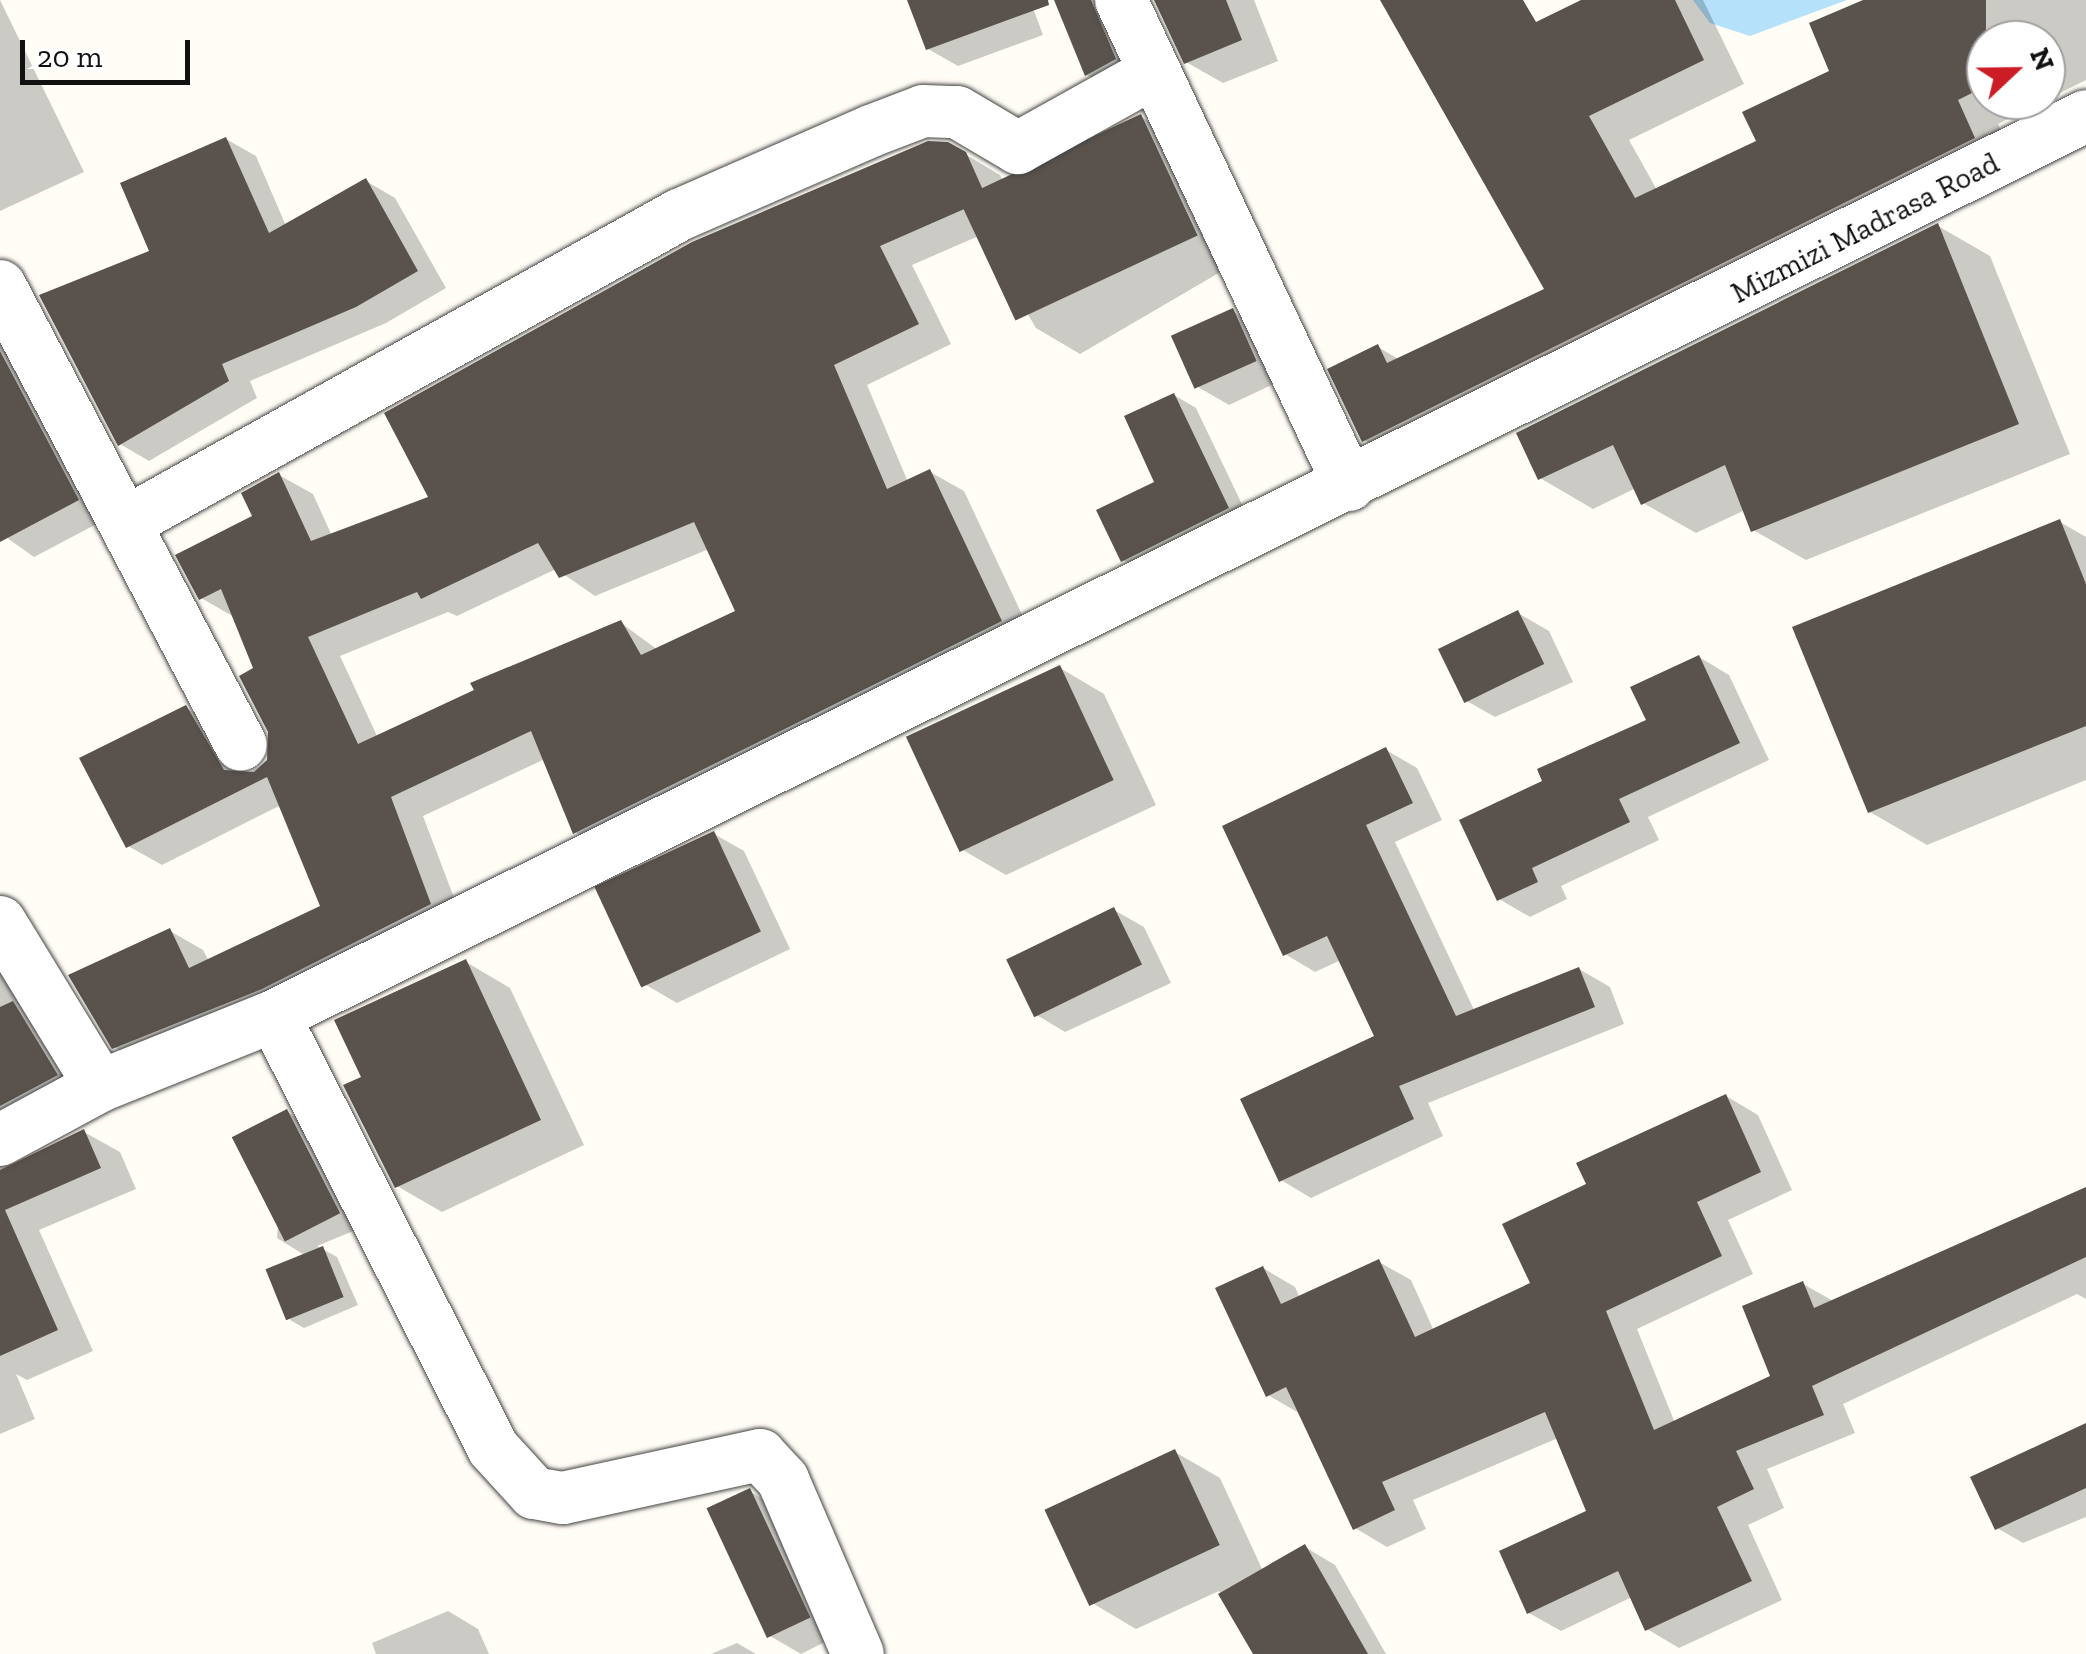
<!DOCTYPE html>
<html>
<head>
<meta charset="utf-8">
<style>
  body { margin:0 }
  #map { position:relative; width:2086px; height:1654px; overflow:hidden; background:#fffdf5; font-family:"Zilla Slab",serif }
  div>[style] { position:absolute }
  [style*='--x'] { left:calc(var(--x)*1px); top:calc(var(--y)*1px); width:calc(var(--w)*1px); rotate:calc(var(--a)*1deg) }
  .water>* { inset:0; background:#b5e1fa }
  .shadow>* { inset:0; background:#0003 }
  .building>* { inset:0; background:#5a524c; transform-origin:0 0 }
  .roads { filter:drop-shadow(0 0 2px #444) drop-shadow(0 0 2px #444) }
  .minor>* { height:52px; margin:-26px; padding:0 26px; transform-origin:26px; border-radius:26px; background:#fff }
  span { translate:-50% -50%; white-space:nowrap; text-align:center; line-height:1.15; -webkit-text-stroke:10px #fff; paint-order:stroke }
  .street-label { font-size:30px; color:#111 }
  .north { position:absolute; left:1966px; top:20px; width:100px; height:100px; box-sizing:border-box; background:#fff; border:2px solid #a0a0a0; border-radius:50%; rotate:68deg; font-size:28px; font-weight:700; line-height:40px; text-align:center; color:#111 }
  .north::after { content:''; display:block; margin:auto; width:35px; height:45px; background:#cc1d27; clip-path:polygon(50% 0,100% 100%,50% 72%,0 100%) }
  .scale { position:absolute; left:20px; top:40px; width:170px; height:45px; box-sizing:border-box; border:5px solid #111; border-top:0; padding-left:12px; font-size:30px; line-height:35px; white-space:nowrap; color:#111; -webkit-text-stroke:8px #fff; paint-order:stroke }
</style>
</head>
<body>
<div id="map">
  <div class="water">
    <div style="clip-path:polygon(1693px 0,1847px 0,1750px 36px,1710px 23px)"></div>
  </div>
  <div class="shadow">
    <div style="clip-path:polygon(0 0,84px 172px,0 211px)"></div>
    <div style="clip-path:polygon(910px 0,1030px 0,1043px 35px,958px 66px,928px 49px)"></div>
    <div style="clip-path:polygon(1057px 0,1141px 0,1124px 96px,1087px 75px)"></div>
    <div style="clip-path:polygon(1157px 0,1254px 0,1278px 61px,1223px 83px,1186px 62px)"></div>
    <div style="clip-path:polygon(evenodd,1587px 0,1703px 0,1744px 84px,1629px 140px,1657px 190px,1759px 143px,1832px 72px,1869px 0,2086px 0,2086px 80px,1998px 124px,2015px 162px,1406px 464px,1364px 440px,1378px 347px,1400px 360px,1548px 291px,1587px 0,1986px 40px,2046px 40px,2046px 100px,1986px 100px,1986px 40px)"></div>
    <div style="clip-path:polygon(evenodd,1141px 117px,1186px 142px,1241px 260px,1080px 354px,1036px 328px,981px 235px,912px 265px,951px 344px,867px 385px,908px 482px,930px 472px,964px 491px,1034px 640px,609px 852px,575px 832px,545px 759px,423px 816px,464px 924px,148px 1066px,114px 1047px,170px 931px,203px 950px,209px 961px,323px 907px,281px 805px,162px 865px,128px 846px,186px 708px,220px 727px,247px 774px,269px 761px,270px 731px,256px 670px,236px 618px,201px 598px,279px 475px,313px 494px,332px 536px,431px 499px,948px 144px,1000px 175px,1009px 195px,1141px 117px,709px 549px,738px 612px,658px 650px,621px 623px,378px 738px,340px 656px,448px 612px,457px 616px,556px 569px,595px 596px,709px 549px)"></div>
    <div style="clip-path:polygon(226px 139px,256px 156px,286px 226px,366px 181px,395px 198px,446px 288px,386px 323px,250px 381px,257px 398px,149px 461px,120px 444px,153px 252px)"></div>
    <div style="clip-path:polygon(1938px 226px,1990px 256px,2070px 454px,1806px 560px,1753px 530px,1745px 510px,1696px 533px,1643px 503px,1636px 488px,1593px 509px,1540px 478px)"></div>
    <div style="clip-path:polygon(1232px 311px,1263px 328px,1286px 378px,1229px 405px,1198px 387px)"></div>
    <div style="clip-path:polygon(0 336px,108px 518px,34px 557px,0 533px)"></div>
    <div style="clip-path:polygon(1174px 395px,1196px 408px,1250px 521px,1145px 573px,1123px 560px,1157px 484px)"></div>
    <div style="clip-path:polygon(2060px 522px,2086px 537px,2086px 780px,1927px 845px,1870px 812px)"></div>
    <div style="clip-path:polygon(1518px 613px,1549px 631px,1573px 682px,1495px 717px,1465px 700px)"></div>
    <div style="clip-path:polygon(1699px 657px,1729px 675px,1769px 760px,1648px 817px,1659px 840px,1561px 886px,1567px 899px,1530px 917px,1499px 899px,1546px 782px,1649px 721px)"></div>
    <div style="clip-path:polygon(1060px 668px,1104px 694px,1156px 805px,1006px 875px,961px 849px)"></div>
    <div style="clip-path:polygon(1386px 750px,1417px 768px,1442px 820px,1395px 842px,1475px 1012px,1579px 969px,1610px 987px,1624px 1024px,1428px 1103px,1443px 1136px,1311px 1198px,1281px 1180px,1378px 1038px,1341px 960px,1315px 972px,1285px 954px)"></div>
    <div style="clip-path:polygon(714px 834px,744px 851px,790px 949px,677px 1003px,646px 985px,599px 891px)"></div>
    <div style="clip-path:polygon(1114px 910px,1144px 927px,1171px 983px,1065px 1032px,1035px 1014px)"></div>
    <div style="clip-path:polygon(466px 962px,510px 988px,584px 1145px,442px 1212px,397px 1186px,365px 1079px)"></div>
    <div style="clip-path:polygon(0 971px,92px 1096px,11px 1144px,10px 1169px,84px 1132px,120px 1152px,136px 1189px,39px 1230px,93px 1351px,27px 1380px,16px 1374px,35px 1419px,0 1434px)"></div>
    <div style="clip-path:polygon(1726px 1096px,1758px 1115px,1792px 1190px,1728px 1220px,1753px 1274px,1637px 1329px,1675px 1423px,1773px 1377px,1803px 1284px,1835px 1302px,2086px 1192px,2086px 1299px,2077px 1294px,1843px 1404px,1855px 1433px,1767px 1469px,1784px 1508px,1748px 1525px,1782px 1600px,1679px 1648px,1647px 1629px,1632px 1597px,1561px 1631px,1529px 1613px,1589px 1513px,1558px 1438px,1413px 1500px,1426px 1529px,1387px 1547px,1355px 1528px,1299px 1413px,1268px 1395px,1263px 1268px,1295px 1287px,1300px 1298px,1379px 1262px,1411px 1280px,1434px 1331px,1533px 1284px,1589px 1185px)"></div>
    <div style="clip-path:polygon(287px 1112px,312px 1126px,363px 1227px,317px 1246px,337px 1257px,358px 1305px,304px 1328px,290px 1320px,306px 1256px,277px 1238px)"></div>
    <div style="clip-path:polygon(2086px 1426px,2086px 1517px,2023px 1543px,1997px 1528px)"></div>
    <div style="clip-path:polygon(1175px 1452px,1220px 1478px,1263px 1571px,1305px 1547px,1335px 1565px,1386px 1654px,1256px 1654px,1219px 1591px,1136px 1629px,1092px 1603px)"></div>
    <div style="clip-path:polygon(749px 1491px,780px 1509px,839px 1635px,801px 1654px,770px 1636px)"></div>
    <div style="clip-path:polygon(448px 1611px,478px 1629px,489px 1654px,376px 1654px,372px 1643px)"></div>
    <div style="clip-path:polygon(737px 1643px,756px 1654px,711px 1654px)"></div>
  </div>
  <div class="building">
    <div style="clip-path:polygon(907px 0,1048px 0,1049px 5px,926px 50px)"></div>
    <div style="clip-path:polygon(1054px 0,1091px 0,1116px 59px,1085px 76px)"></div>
    <div style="clip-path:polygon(1154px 0,1226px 0,1242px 40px,1184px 64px)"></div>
    <div style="clip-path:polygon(1380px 0,1523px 0,1536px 22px,1581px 0,1675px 0,1704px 60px,1589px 116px,1635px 198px,1756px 141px,1742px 112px,1829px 71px,1809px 23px,1863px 0,1986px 0,1986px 86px,1958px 100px,1975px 138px,1362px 442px,1327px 369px,1378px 344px,1387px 363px,1544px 289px)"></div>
    <div style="left:1141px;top:114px;width:134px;height:201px;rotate:65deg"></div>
    <div style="clip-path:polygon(226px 137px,269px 233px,366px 178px,418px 271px,356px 307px,222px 364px,229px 381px,118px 446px,39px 295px,149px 251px,120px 183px)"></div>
    <div style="clip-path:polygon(evenodd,928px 141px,948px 142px,966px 152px,987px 199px,880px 246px,919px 324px,834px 365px,887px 489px,930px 469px,1002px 621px,573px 834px,531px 731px,391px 797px,431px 904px,262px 989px,112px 1049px,68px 975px,170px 928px,189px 968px,320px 906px,267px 777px,126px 848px,79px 758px,186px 705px,224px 770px,254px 772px,267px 760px,268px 732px,239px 676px,253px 668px,221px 589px,199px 600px,175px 555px,252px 516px,241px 493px,279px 472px,311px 541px,428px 497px,384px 413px,692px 242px,928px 141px,694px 522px,735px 611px,641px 655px,621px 620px,470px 683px,474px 690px,358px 744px,308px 637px,417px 592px,421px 599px,538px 543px,559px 578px,694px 522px)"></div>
    <div style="clip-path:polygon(1938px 223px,2019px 424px,1751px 532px,1725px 465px,1641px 505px,1613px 445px,1538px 480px,1516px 433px)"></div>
    <div style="left:1233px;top:308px;width:58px;height:68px;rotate:66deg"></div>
    <div style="clip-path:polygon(0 351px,79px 500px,0 542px)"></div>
    <div style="clip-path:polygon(1174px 393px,1229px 508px,1121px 562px,1096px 510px,1154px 482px,1124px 416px)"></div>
    <div style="clip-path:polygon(2060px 519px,2086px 584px,2086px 726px,1868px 813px,1792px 627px)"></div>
    <div style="left:1518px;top:610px;width:60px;height:89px;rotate:64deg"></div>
    <div style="clip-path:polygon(1699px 655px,1740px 743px,1619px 799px,1630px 822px,1532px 868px,1538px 882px,1497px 901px,1459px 820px,1542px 781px,1537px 769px,1646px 720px,1630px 687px)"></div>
    <div style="left:1060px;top:665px;width:127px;height:170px;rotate:65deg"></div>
    <div style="clip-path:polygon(1386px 747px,1413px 803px,1366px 825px,1456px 1016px,1579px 967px,1595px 1007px,1399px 1086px,1414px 1119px,1279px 1182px,1240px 1099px,1374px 1036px,1327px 936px,1283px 956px,1222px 826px)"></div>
    <div style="left:714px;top:831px;width:111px;height:132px;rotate:65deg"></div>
    <div style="left:1114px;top:907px;width:64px;height:120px;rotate:64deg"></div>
    <div style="clip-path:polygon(466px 959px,541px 1120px,395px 1188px,343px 1085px,361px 1077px,334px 1020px)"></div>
    <div style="clip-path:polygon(13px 1001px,58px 1075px,0 1106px,0 1007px)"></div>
    <div style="clip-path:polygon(1726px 1094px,1761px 1172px,1697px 1202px,1722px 1256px,1606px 1311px,1654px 1430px,1770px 1376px,1742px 1306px,1803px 1281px,1814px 1308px,2086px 1187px,2086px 1257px,1812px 1386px,1824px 1415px,1736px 1451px,1754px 1489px,1717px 1507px,1752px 1581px,1645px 1631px,1618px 1571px,1527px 1614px,1499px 1551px,1586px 1511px,1545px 1412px,1382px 1482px,1395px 1510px,1353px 1530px,1286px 1387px,1266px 1397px,1215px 1288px,1263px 1266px,1281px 1304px,1379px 1259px,1415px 1337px,1530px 1283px,1502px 1224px,1586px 1184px,1576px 1163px)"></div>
    <div style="left:287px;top:1109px;width:117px;height:62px;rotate:63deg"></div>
    <div style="clip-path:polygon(84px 1129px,101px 1168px,5px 1210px,58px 1330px,0 1356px,0 1170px)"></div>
    <div style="left:323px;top:1246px;width:55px;height:62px;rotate:68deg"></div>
    <div style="clip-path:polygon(2086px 1423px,2086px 1488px,1995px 1530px,1970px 1477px)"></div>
    <div style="left:1175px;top:1449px;width:106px;height:144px;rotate:65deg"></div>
    <div style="left:750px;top:1488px;width:143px;height:48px;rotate:65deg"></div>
    <div style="clip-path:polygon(1305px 1544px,1368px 1654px,1253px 1654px,1218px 1594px)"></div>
  </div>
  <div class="roads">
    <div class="minor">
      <div style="--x:1121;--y:0;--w:536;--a:64.82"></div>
      <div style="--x:0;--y:286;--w:518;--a:62.3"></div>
      <div style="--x:127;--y:522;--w:632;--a:-29.08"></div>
      <div style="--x:679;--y:215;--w:210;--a:-23.6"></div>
      <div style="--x:871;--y:131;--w:56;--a:-21"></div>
      <div style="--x:923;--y:111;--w:34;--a:2"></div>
      <div style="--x:957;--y:112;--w:71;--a:30.5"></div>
      <div style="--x:1018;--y:148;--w:154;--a:-29.1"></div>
      <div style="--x:0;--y:922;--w:192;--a:58.6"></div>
      <div style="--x:100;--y:1086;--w:188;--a:-21.9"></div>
      <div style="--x:274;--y:1016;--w:484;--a:63.1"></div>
      <div style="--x:493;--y:1448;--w:61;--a:47.7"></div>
      <div style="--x:534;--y:1493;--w:29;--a:10"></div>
      <div style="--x:563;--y:1498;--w:202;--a:-12.3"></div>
      <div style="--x:760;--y:1455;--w:34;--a:47"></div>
      <div style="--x:783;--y:1480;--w:189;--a:66.7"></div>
      <div style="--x:274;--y:1016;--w:2023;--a:-26.41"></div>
      <div style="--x:0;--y:1140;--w:114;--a:-28.4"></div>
    </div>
  </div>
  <div class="street-label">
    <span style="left:1865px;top:228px;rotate:-27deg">Mizmizi Madrasa Road</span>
  </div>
  <div class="north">N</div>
  <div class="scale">20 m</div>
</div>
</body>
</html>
